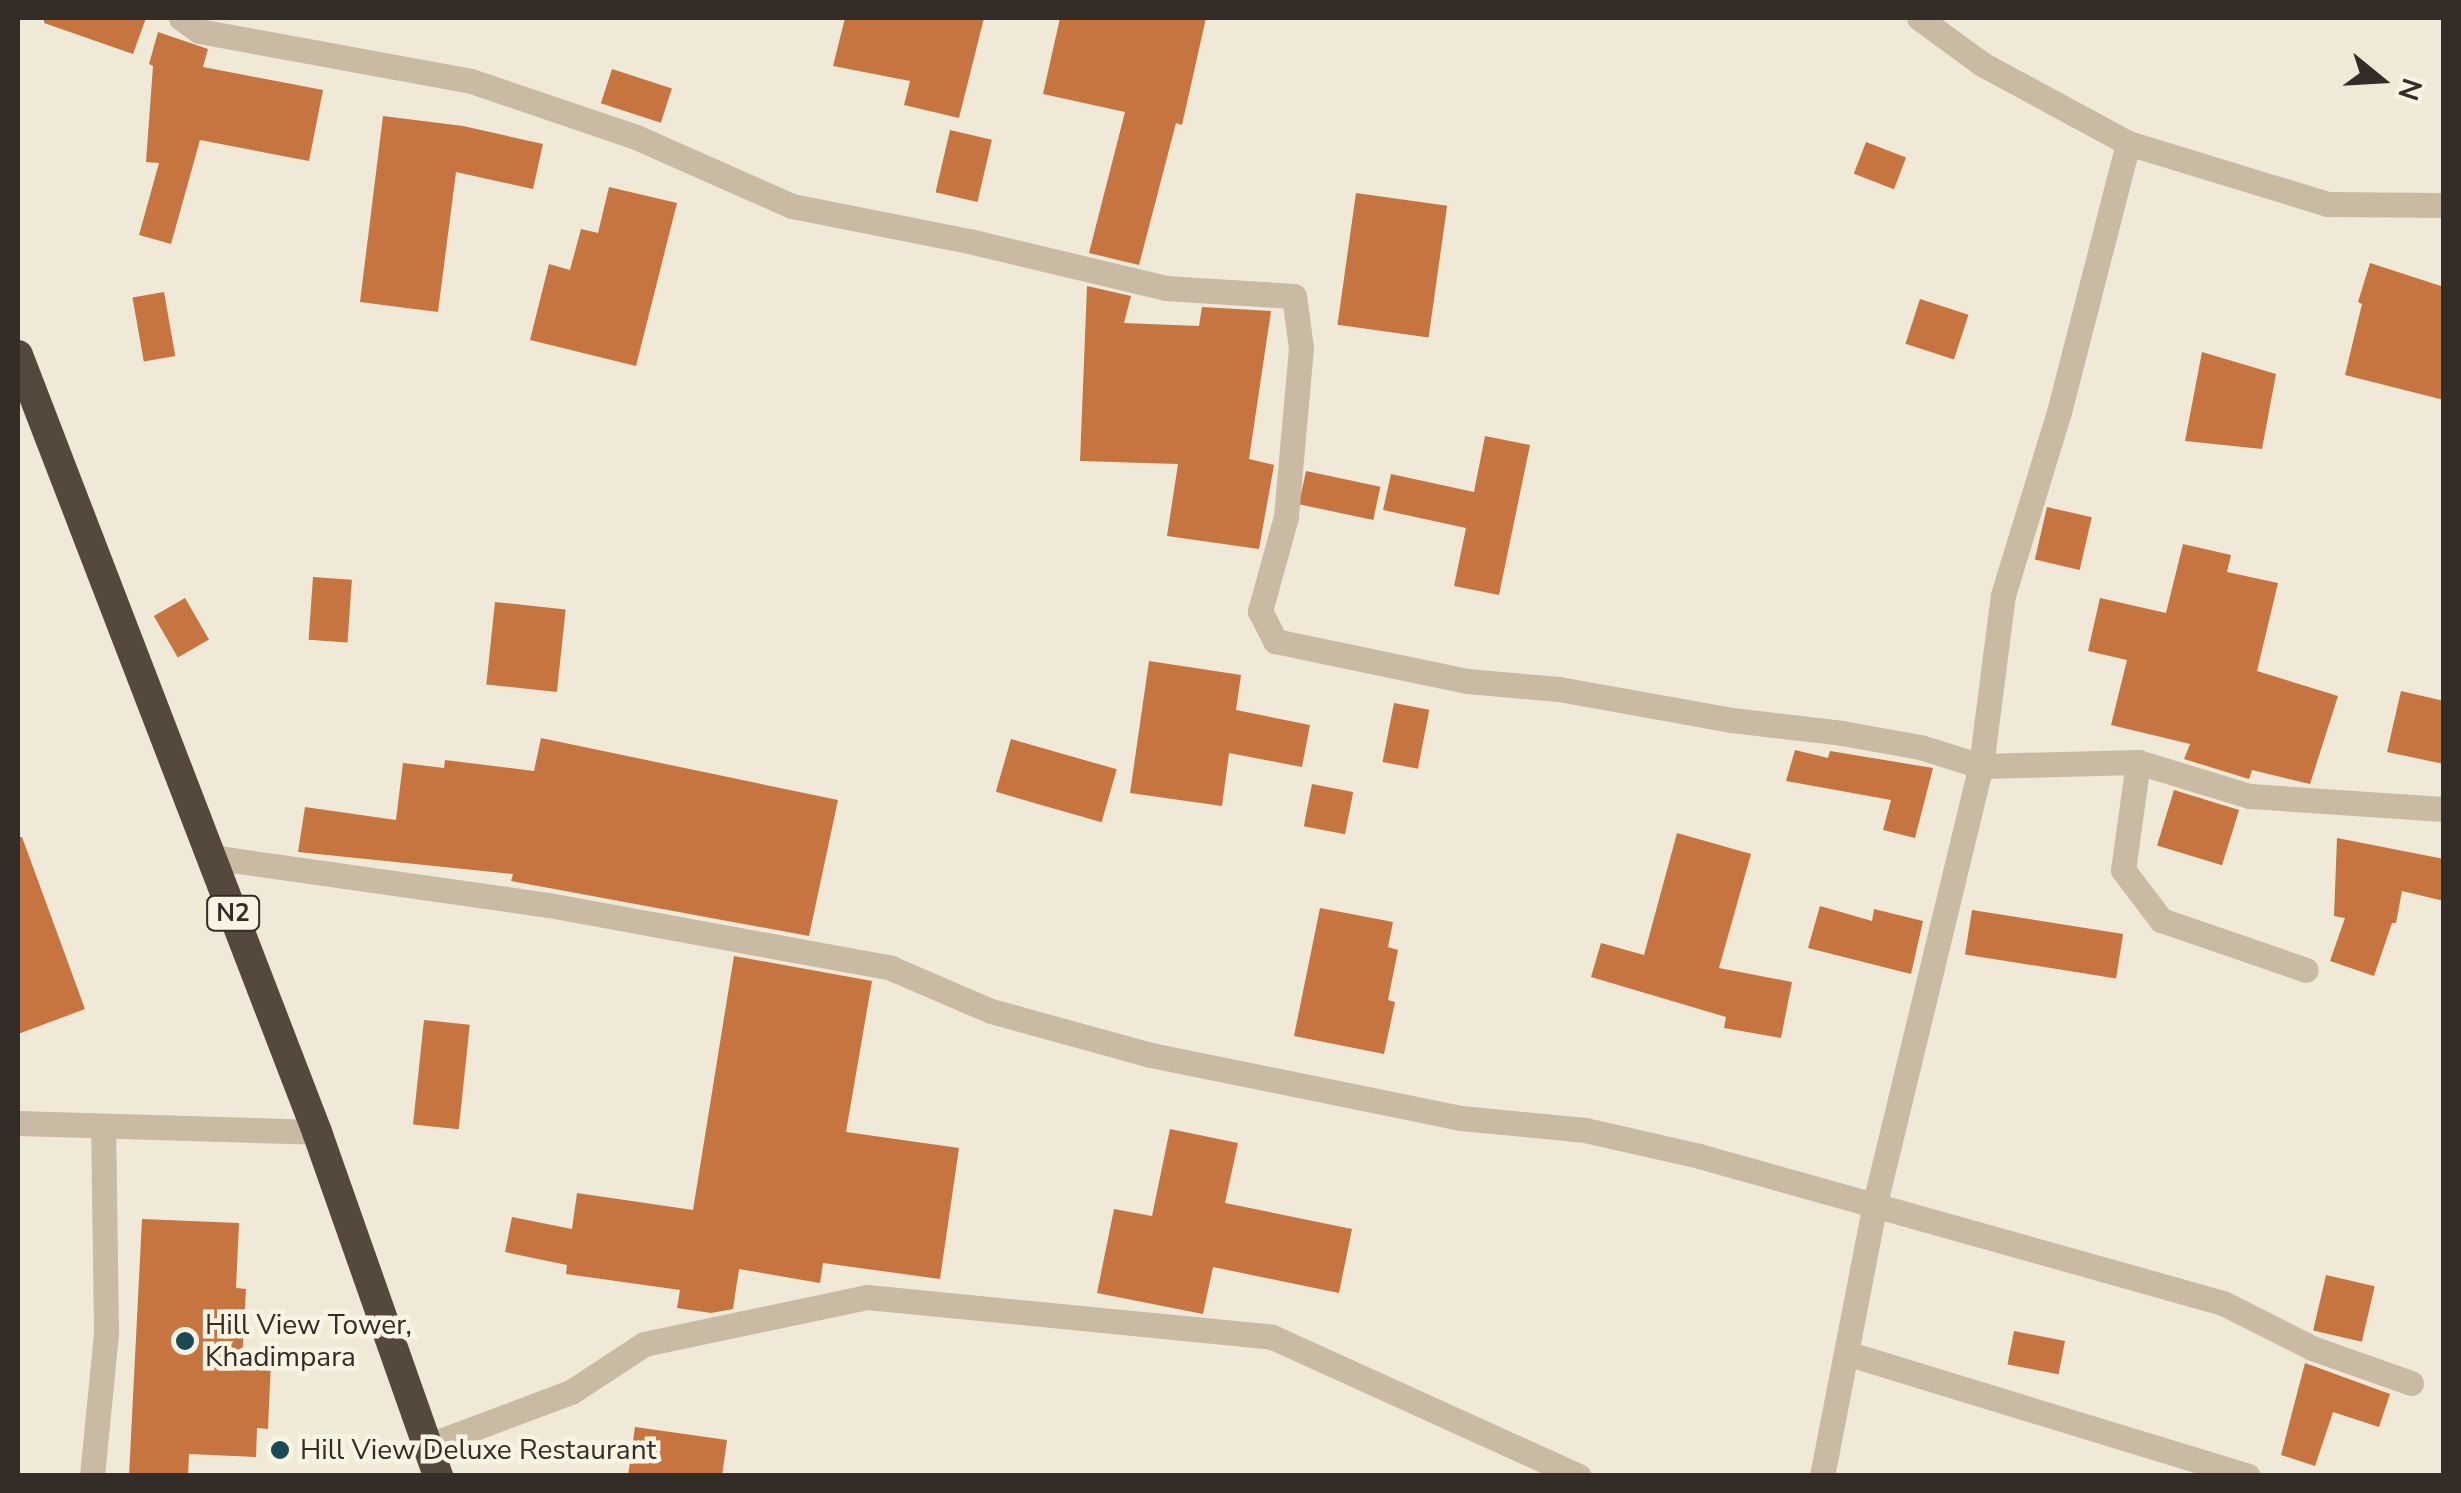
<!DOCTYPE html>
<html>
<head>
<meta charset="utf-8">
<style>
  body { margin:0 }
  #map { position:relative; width:2461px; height:1493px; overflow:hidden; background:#f1e9d8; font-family:"Nunito Sans",sans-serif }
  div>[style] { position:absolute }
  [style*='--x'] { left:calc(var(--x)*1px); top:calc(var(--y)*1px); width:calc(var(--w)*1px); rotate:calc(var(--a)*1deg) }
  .building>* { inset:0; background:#c77540; transform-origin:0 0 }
  .street>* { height:25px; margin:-12.5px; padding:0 12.5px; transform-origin:12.5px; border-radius:12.5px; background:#c9baa4 }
  .highway>* { height:30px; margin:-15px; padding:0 15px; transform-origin:15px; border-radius:15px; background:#55483d }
  .dots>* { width:28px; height:28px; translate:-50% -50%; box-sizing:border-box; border:5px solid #f9f3e4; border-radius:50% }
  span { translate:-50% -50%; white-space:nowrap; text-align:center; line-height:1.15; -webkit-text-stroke:9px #f9f3e4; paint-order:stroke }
  .shield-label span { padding:2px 8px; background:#f9f3e4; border:2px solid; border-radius:8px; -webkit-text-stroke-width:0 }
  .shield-label { font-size:25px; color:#342c26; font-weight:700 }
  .poi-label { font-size:28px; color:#342c26 }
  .left { translate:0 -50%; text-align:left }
  .frame { position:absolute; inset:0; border:20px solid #342c26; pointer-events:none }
  .north { position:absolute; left:2331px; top:30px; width:100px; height:100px; -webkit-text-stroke:8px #f9f3e4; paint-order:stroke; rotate:108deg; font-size:28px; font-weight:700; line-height:40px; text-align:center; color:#342c26 }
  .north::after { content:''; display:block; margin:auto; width:35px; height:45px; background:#342c26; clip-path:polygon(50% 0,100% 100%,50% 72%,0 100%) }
</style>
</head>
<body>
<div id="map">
  <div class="building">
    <div style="clip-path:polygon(44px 18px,146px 18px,133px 54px,44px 23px)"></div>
    <div style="clip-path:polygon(845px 18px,984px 18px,959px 118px,904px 105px,910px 81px,833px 66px)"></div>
    <div style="clip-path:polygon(1060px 18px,1206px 18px,1182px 125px,1176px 123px,1139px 265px,1089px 253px,1125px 112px,1043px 94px)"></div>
    <div style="clip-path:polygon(158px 32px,208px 49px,203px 67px,323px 90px,309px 161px,200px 140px,171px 244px,139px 235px,159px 163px,146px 162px,153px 66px,149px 64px)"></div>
    <div style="left:612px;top:69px;width:63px;height:36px;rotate:18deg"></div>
    <div style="clip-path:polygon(383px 116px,463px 126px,543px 144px,533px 189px,456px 172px,438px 312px,360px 302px)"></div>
    <div style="left:950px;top:130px;width:43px;height:64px;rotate:13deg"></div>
    <div style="left:1866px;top:142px;width:43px;height:34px;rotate:21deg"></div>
    <div style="clip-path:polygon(609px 187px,677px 203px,636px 366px,530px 340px,549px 264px,570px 270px,581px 229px,598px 233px)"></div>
    <div style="left:1356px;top:193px;width:92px;height:133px;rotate:8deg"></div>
    <div style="clip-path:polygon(2370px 263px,2444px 287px,2444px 400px,2345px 375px,2362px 304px,2358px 302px)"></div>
    <div style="clip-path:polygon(1087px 286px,1131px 296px,1124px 323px,1199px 326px,1202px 307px,1271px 311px,1249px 459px,1274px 465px,1259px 549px,1167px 536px,1178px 464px,1080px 461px)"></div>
    <div style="left:164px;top:292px;width:65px;height:32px;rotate:80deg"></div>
    <div style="left:1920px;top:299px;width:51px;height:47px;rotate:18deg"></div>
    <div style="clip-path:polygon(2202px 352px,2276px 374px,2262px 449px,2185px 441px)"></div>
    <div style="clip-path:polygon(1485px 436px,1530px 445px,1499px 595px,1454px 586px,1466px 528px,1383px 510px,1391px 474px,1474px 492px)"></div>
    <div style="left:1306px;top:471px;width:76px;height:34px;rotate:12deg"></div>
    <div style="left:2047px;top:507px;width:46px;height:54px;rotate:13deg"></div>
    <div style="clip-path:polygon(2183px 544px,2231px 555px,2227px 572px,2278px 583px,2257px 671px,2338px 696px,2310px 784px,2252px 770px,2249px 779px,2184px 759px,2190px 744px,2111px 725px,2127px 660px,2088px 651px,2100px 598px,2166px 613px)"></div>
    <div style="left:313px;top:577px;width:39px;height:63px;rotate:4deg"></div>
    <div style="left:185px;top:598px;width:48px;height:36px;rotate:60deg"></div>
    <div style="left:495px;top:602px;width:71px;height:83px;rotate:6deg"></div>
    <div style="clip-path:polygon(1149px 661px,1241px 675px,1236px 710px,1310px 725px,1302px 767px,1229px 753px,1222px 806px,1130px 793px)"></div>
    <div style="clip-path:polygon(2401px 691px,2444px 701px,2444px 764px,2387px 752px)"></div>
    <div style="left:1394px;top:703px;width:36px;height:60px;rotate:11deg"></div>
    <div style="clip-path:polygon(541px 738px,838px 800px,809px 936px,511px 881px,513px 874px,298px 852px,305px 807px,396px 820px,403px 763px,444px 768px,445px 760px,534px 771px)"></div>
    <div style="left:1011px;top:739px;width:110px;height:55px;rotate:16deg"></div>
    <div style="clip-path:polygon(1795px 750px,1828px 758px,1830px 751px,1933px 768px,1915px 838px,1883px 830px,1891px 800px,1786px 781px)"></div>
    <div style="left:1312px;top:784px;width:42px;height:43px;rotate:11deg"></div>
    <div style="left:2174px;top:790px;width:68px;height:58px;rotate:17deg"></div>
    <div style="clip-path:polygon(1677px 833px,1751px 854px,1719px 968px,1792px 982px,1781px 1038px,1724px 1028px,1726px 1017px,1591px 977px,1601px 943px,1644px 955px)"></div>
    <div style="clip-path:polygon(18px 837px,22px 837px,85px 1009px,18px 1034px)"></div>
    <div style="clip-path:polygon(2337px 838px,2444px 859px,2444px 901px,2402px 891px,2396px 923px,2392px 923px,2374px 976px,2330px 961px,2345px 918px,2334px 916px)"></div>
    <div style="clip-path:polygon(1820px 906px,1872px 921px,1874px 909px,1923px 921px,1911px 974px,1808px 948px)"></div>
    <div style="clip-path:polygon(1320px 908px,1393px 922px,1388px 947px,1398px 950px,1388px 1000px,1395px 1002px,1384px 1054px,1294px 1036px)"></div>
    <div style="left:1972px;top:910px;width:153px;height:45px;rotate:9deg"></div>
    <div style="clip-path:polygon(734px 956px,872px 981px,846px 1132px,959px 1148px,940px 1279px,823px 1263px,820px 1283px,739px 1269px,733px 1309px,711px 1313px,677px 1308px,680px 1290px,566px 1274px,567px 1265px,505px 1252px,512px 1217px,572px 1229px,577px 1193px,693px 1210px)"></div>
    <div style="left:424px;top:1020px;width:46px;height:105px;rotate:6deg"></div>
    <div style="clip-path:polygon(1170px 1129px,1238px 1143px,1225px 1203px,1352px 1229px,1339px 1293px,1213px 1267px,1203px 1314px,1097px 1293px,1114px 1209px,1152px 1216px)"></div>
    <div style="clip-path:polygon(142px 1219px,239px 1223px,236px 1288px,246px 1289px,242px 1359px,271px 1360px,268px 1429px,257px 1428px,256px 1457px,189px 1454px,188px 1476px,129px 1476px)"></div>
    <div style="left:2326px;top:1275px;width:50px;height:57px;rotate:13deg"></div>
    <div style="left:2014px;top:1331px;width:52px;height:34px;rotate:11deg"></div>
    <div style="clip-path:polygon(2305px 1363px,2390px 1394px,2379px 1427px,2333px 1412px,2315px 1466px,2281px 1455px)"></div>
    <div style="clip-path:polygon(635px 1427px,727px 1440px,722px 1476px,628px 1476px)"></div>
  </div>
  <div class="street">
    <div style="--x:181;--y:18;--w:22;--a:36"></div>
    <div style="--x:199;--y:31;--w:277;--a:10.4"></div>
    <div style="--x:471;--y:81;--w:174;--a:18.7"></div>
    <div style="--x:636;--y:137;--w:171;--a:23.9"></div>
    <div style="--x:792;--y:206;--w:180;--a:11.2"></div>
    <div style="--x:969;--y:241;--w:203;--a:13.4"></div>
    <div style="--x:1166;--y:288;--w:128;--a:3.6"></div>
    <div style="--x:1294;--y:296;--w:52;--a:82.3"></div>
    <div style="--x:1301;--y:348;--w:170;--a:95.1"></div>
    <div style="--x:1286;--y:517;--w:98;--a:105.5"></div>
    <div style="--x:1260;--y:611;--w:34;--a:63"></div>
    <div style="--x:1275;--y:641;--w:196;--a:11.8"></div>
    <div style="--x:1467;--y:681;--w:92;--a:5"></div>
    <div style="--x:1559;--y:689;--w:176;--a:10.2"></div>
    <div style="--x:1732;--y:720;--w:111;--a:6.7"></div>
    <div style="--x:1842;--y:733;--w:79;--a:10.2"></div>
    <div style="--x:1920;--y:747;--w:64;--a:17.3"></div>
    <div style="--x:1981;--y:766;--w:157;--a:-1.5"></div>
    <div style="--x:2138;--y:762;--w:116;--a:17"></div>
    <div style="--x:2249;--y:796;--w:195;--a:3.8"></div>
    <div style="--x:1919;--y:18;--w:78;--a:36.1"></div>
    <div style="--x:1982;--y:64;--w:166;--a:28.4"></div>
    <div style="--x:2128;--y:143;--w:208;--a:17"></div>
    <div style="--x:2327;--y:204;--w:117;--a:0.5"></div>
    <div style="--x:2138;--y:762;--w:109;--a:97.9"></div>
    <div style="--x:2123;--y:870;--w:63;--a:52.8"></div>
    <div style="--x:2161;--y:920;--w:153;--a:19"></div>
    <div style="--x:211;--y:857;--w:341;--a:8.1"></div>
    <div style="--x:549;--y:905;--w:348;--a:10.4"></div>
    <div style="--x:891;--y:968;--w:109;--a:23.3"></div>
    <div style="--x:991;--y:1011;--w:166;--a:15.4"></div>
    <div style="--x:1151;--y:1055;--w:316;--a:11.5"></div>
    <div style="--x:1461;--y:1118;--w:125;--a:5.5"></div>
    <div style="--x:1585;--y:1130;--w:117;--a:12.8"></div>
    <div style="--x:1699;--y:1156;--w:544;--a:15.67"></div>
    <div style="--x:2223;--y:1303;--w:100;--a:26.8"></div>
    <div style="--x:2312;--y:1348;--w:105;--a:19.5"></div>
    <div style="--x:18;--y:1123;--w:299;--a:1.7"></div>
    <div style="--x:1846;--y:1353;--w:420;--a:17"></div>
    <div style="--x:427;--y:1446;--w:154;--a:-20.6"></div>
    <div style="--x:571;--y:1392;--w:87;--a:-33.3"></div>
    <div style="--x:644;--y:1344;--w:228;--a:-11.9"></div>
    <div style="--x:867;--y:1297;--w:407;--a:5.6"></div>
    <div style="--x:1272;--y:1337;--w:337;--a:24.4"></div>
    <div style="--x:92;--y:1476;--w:145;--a:-84.4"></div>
    <div style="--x:106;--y:1332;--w:206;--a:-90.8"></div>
    <div style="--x:1822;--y:1476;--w:278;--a:-79"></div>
    <div style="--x:1875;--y:1203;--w:450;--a:-76.4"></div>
    <div style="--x:1981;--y:766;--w:172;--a:-82.7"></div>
    <div style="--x:2003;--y:595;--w:191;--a:-73"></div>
    <div style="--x:2059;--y:412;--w:278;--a:-75.6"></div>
  </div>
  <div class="highway">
    <div style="--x:18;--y:355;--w:833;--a:68.95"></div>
    <div style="--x:317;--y:1132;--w:365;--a:70.6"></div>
  </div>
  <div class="dots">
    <div style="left:185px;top:1341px;background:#1b4956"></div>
    <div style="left:280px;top:1450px;background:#1b4956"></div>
  </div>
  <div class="shield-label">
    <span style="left:233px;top:913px">N2</span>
  </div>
  <div class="poi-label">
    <span class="left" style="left:205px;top:1341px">Hill View Tower,<br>Khadimpara</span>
    <span class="left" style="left:300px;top:1450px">Hill View Deluxe Restaurant</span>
  </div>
  <div class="frame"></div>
  <div class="north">N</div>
</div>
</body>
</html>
